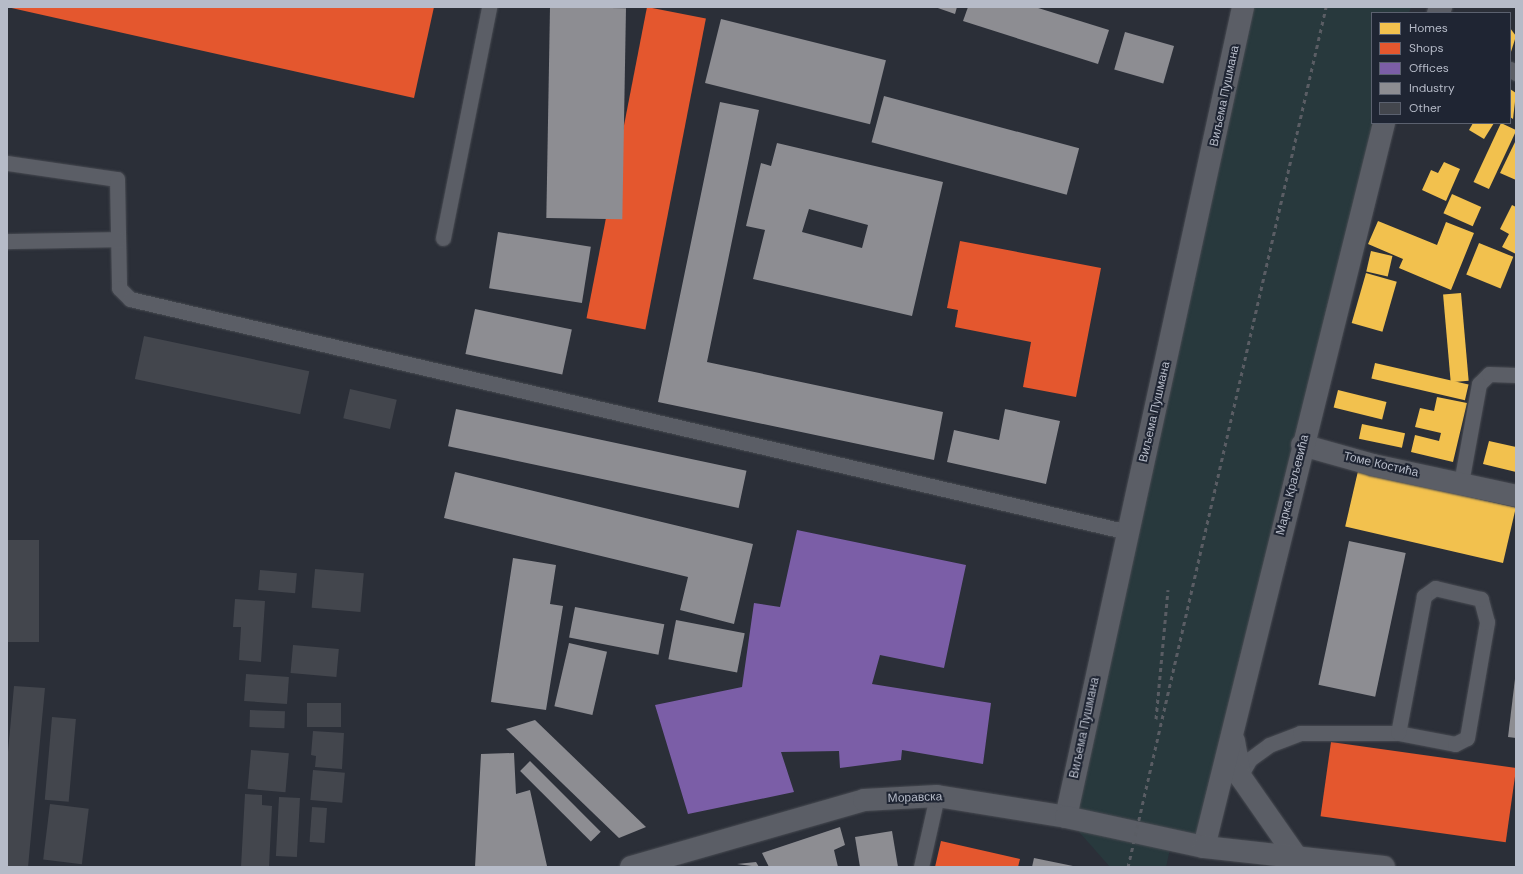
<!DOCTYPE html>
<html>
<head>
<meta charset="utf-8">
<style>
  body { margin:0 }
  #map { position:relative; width:1523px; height:874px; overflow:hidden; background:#2b2f38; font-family:"DM Sans",sans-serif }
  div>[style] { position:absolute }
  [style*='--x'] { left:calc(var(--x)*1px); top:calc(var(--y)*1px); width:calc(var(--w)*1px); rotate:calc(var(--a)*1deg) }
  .green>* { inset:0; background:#28393d }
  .homes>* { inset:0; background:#f2c14e; transform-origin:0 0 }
  .shops>* { inset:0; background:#e4572e; transform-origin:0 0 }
  .offices>* { inset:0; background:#7b5ea7 }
  .industry>* { inset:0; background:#8d8d92; transform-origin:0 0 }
  .building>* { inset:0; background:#43464d; transform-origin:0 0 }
  .roads { filter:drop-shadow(0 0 1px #474a51) drop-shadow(0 0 1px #474a51) }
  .service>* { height:15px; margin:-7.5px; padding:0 7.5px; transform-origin:7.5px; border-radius:7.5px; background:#5b5e66 }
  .minor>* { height:22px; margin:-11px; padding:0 11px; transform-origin:11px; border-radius:11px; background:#5b5e66 }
  .rail>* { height:3px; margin-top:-1.5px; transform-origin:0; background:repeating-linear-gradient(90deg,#5a5d64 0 4px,transparent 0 8px) }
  span { translate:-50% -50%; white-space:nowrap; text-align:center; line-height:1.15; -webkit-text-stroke:4px #1f2533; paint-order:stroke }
  .street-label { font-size:12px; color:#b6bbc8 }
  .frame { position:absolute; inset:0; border:8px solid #b6bbc8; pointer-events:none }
  .legend { position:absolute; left:1371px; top:12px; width:140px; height:112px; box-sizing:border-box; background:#1f2533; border:1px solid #5b616f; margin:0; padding:5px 7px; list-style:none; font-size:12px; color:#b6bbc8 }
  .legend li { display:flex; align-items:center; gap:8px; height:20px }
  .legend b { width:20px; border:1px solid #5b616f }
</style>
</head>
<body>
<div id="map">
  <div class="green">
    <div style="clip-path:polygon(1247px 7px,1411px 7px,1409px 13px,1372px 13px,1372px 123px,1381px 123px,1200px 842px,1173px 836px,1166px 867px,1110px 867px,1066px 817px)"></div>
  </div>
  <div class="homes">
    <div style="clip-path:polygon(1510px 28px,1516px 36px,1510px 55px)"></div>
    <div style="clip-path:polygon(1510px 89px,1516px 93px,1513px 119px,1510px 117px)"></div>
    <div style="clip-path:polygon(1473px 123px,1494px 123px,1484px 139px,1469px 130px)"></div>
    <div style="left:1501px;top:123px;width:17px;height:65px;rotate:25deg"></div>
    <div style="clip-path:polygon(1516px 140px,1516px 180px,1500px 173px)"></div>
    <div style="clip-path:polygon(1444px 162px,1460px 169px,1446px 201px,1422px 190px,1431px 170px,1438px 173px)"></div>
    <div style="left:1452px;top:194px;width:32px;height:21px;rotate:24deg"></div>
    <div style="clip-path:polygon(1512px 205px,1516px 207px,1516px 254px,1502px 247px,1509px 234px,1500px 229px)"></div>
    <div style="clip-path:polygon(1378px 221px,1437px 245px,1446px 222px,1474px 233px,1451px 290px,1399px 268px,1403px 259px,1368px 244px)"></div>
    <div style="left:1479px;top:243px;width:37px;height:34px;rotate:22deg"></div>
    <div style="left:1371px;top:251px;width:22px;height:21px;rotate:13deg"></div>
    <div style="left:1366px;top:273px;width:32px;height:52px;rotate:16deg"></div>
    <div style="left:1461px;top:293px;width:88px;height:18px;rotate:85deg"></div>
    <div style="left:1375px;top:363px;width:96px;height:16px;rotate:13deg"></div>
    <div style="left:1338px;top:390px;width:50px;height:18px;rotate:14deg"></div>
    <div style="clip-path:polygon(1437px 397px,1467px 403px,1453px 462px,1411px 452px,1415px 435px,1439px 441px,1441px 433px,1415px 427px,1420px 408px,1434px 411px)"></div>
    <div style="left:1362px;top:424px;width:44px;height:15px;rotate:12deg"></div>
    <div style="clip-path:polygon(1489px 441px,1516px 447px,1516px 472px,1483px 464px)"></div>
    <div style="left:1358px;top:471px;width:162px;height:57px;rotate:13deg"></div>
  </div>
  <div class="shops">
    <div style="clip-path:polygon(7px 7px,434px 7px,414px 98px)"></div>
    <div style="left:647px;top:7px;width:60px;height:317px;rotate:11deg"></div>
    <div style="clip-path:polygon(960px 241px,1101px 268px,1076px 397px,1023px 387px,1031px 342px,955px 327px,958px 310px,947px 308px)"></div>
    <div style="left:1331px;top:742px;width:187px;height:75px;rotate:8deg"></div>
    <div style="clip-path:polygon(941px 841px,1020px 859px,1018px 867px,935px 867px)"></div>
  </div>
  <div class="offices">
    <div style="clip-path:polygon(797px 530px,966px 565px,944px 668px,880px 655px,872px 684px,991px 703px,983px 764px,902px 750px,901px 760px,840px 768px,839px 751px,781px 752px,794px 792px,688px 814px,655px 705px,742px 687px,754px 603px,780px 607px)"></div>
  </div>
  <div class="industry">
    <div style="left:550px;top:7px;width:76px;height:211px;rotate:1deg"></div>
    <div style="clip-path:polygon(935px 7px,957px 7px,955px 14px)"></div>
    <div style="clip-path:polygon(968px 7px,1035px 7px,1109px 30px,1098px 64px,963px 21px)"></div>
    <div style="left:721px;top:19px;width:170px;height:66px;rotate:14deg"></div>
    <div style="left:1125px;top:32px;width:51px;height:39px;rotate:16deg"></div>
    <div style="left:884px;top:96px;width:202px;height:48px;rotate:15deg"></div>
    <div style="clip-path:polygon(720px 102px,759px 110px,707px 362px,943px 412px,934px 460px,658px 402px)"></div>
    <div style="clip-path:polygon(evenodd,777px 143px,943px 182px,912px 316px,753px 279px,765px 230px,746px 226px,761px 163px,771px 166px,777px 143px,809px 209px,868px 225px,862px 248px,802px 232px,809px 209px)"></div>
    <div style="left:498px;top:232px;width:94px;height:57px;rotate:9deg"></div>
    <div style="left:475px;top:309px;width:99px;height:46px;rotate:12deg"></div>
    <div style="left:456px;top:409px;width:297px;height:38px;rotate:12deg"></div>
    <div style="clip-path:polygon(1005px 409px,1060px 421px,1046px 484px,947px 462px,954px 430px,999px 440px)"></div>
    <div style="clip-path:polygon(455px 472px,753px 544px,734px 624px,680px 610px,688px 577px,444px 518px)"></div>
    <div style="left:1349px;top:541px;width:58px;height:147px;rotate:12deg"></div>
    <div style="clip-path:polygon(513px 558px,556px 565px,550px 604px,563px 606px,546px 710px,491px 702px)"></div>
    <div style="left:575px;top:607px;width:91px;height:31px;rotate:11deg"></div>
    <div style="left:676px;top:620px;width:70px;height:40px;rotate:11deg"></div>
    <div style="left:569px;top:643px;width:39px;height:65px;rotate:13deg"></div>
    <div style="clip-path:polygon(1515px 679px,1516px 679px,1516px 738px,1508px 737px)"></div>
    <div style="clip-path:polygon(535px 720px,646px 827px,619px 838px,506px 729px)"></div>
    <div style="clip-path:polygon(514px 753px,516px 794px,530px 790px,547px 866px,475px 867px,481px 754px)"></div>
    <div style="left:530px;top:761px;width:100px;height:14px;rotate:45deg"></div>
    <div style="clip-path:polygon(840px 827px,845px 845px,834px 850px,838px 867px,769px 867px,762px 853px)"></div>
    <div style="clip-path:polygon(892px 831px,898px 867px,860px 867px,855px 837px)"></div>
    <div style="clip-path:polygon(1034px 858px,1073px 866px,1073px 867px,1032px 867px)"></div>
    <div style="clip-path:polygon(756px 862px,759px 867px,737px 864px)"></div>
  </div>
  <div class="building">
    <div style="left:144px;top:336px;width:169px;height:44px;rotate:12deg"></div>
    <div style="left:350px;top:389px;width:48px;height:30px;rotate:13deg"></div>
    <div style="left:7px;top:540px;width:32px;height:102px"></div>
    <div style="left:315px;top:569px;width:49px;height:39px;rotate:5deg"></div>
    <div style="left:260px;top:570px;width:37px;height:20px;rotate:5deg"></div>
    <div style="clip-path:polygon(235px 599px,265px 601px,261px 662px,239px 660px,241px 627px,233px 627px)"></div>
    <div style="left:293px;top:645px;width:46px;height:28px;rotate:5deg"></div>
    <div style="left:246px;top:674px;width:43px;height:27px;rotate:4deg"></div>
    <div style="clip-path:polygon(14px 686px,45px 688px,28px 867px,7px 867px,7px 763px)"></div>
    <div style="left:307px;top:703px;width:34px;height:24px"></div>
    <div style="left:250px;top:710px;width:35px;height:17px;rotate:2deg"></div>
    <div style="left:52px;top:717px;width:24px;height:83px;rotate:5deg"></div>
    <div style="clip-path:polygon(313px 731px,344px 733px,342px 769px,315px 767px,316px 756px,311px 755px)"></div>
    <div style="left:251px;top:750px;width:38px;height:39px;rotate:5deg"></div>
    <div style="left:313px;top:770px;width:32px;height:30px;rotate:5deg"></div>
    <div style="clip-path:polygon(245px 794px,262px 795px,262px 805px,272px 806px,269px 867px,241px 867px)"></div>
    <div style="left:279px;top:797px;width:21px;height:59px;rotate:3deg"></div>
    <div style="left:50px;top:804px;width:39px;height:56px;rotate:7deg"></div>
    <div style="left:312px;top:807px;width:15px;height:35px;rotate:4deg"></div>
  </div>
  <div class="roads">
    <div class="service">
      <div style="--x:1510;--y:69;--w:7;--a:34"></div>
      <div style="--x:7;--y:163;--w:111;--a:8.3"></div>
      <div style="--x:117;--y:179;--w:109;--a:88.9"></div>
      <div style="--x:119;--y:288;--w:16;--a:45"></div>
      <div style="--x:130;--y:299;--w:1025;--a:13.14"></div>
      <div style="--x:443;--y:238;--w:236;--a:-78.7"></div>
      <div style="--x:7;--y:241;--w:111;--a:-1"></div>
      <div style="--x:1461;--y:483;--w:101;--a:-79.7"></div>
      <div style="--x:1479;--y:384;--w:14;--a:-45"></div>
      <div style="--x:1489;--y:374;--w:27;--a:2"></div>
      <div style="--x:1240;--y:776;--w:20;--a:-60"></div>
      <div style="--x:1250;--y:759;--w:24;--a:-36"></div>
      <div style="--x:1269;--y:745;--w:33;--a:-21"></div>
      <div style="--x:1300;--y:733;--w:98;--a:0"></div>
      <div style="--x:1398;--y:733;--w:58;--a:10.9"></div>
      <div style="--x:1455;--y:744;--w:13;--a:-27"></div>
      <div style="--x:1467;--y:738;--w:118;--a:-80.2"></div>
      <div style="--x:1487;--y:622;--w:24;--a:-105"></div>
      <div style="--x:1481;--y:599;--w:47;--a:-166.6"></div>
      <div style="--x:1435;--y:588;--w:14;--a:144"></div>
      <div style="--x:1424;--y:596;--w:139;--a:100.7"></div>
      <div style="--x:921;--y:867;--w:73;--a:-77.3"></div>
    </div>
    <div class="minor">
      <div style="--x:1438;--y:13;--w:7;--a:-63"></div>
      <div style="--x:1302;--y:445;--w:74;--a:15.7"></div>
      <div style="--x:1373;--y:465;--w:146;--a:12.2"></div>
      <div style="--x:1234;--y:741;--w:36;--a:80"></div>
      <div style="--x:1240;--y:776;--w:101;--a:55.1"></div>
      <div style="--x:1066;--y:817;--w:829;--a:-77.67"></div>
      <div style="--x:1204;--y:847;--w:746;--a:-76.04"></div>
      <div style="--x:631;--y:867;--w:242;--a:-16"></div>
      <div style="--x:864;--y:800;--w:73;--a:-3.1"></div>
      <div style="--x:937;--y:796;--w:131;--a:9.2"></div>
      <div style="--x:1066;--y:817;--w:141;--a:12.3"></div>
      <div style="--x:1204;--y:847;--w:181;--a:6.3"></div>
    </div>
  </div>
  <div class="rail">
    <div style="--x:1156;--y:719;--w:130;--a:-84.7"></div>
    <div style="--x:1128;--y:867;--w:882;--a:-77.03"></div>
  </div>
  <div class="street-label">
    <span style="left:1225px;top:96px;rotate:-78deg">Виљема Пушмана</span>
    <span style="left:1155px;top:412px;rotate:-77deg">Виљема Пушмана</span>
    <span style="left:1381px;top:465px;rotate:13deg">Томе Костића</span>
    <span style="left:1293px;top:485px;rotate:-76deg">Марка Краљевића</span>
    <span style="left:1085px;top:728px;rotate:-78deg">Виљема Пушмана</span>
    <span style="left:915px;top:798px;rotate:-2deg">Моравска</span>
  </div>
  <div class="frame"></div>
  <ul class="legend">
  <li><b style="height:11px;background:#f2c14e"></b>Homes</li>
  <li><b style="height:11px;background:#e4572e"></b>Shops</li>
  <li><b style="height:11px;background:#7b5ea7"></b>Offices</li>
  <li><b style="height:11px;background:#8d8d92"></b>Industry</li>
  <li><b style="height:11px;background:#43464d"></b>Other</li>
  </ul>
</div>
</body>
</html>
